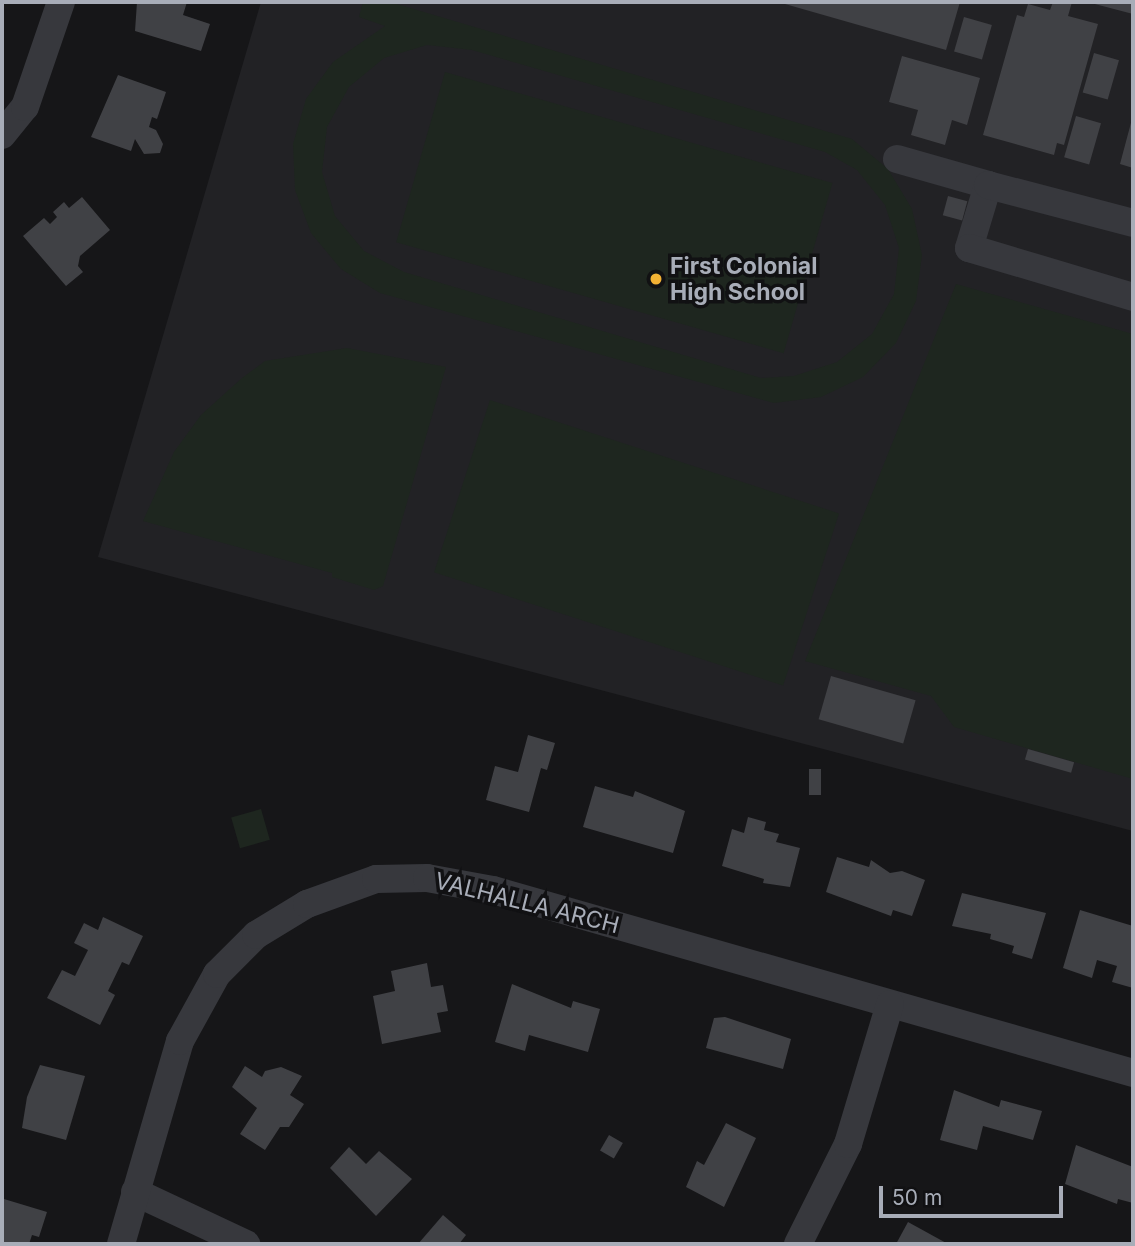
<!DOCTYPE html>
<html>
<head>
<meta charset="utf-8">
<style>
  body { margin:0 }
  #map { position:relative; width:1135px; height:1246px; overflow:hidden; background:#161618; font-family:Inter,sans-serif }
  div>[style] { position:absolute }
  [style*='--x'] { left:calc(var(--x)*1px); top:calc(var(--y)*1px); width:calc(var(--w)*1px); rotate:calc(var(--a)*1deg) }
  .built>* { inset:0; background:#222225 }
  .green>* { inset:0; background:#1e261f; transform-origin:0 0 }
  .building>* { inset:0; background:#404145; transform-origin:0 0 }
  .minor>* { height:28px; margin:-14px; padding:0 14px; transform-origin:14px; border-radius:14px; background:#37383d }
  .dots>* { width:19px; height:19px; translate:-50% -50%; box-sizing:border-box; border:4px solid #111113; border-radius:50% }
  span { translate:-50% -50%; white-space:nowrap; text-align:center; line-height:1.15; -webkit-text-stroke:7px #111113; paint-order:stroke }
  .poi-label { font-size:23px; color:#a8adb8; font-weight:700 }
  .left { translate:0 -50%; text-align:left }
  .street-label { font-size:23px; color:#a8adb8 }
  .frame { position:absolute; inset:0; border:4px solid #a8adb8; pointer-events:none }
  .scale { position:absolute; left:879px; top:1186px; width:184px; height:32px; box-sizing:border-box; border:4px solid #a8adb8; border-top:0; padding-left:9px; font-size:21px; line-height:24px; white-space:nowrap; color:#a8adb8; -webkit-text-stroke:5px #111113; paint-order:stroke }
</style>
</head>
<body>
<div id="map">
  <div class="built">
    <div style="clip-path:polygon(261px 2px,1133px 2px,1133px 831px,98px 557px)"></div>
  </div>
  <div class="green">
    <div style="clip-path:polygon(evenodd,363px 2px,390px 2px,852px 139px,888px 169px,912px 209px,922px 255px,916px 301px,896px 343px,863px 377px,821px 397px,774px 403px,380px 293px,341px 269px,311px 233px,295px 190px,293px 144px,306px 99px,333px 62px,385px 26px,359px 17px,363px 2px,427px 45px,472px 50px,825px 152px,857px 170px,885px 205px,899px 248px,894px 294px,872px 334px,837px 362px,794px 376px,761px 378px,404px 272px,364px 251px,335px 216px,322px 172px,327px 127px,349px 87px,384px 58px,427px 45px)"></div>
    <div style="left:445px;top:72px;width:403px;height:177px;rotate:16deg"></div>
    <div style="clip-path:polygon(956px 284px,1133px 334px,1133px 779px,954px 727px,931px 696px,805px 661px)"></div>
    <div style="clip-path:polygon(347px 348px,446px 367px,383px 586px,374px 590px,332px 577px,332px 573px,143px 521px,174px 452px,201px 415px,242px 378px,265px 361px)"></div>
    <div style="left:490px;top:400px;width:367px;height:181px;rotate:18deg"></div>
    <div style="left:261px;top:809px;width:32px;height:31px;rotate:74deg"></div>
  </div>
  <div class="building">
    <div style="clip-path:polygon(137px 2px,187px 2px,183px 15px,210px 24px,201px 51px,135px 31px)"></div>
    <div style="clip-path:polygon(778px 2px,960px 2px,946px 50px)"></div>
    <div style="clip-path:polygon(1053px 2px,1072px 2px,1068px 16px,1098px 24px,1064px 145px,1057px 143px,1054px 155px,983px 135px,1017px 15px,1024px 17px,1028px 4px,1050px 10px)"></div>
    <div style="clip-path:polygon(1091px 2px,1133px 2px,1133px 14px,1091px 3px)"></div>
    <div style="left:964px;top:17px;width:29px;height:36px;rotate:16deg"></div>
    <div style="left:1094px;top:53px;width:26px;height:41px;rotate:16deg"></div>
    <div style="clip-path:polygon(902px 56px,980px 78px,967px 125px,952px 120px,945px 145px,911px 135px,918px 110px,889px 102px)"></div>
    <div style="clip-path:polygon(118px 75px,166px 92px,157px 119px,152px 117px,149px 127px,156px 130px,163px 144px,160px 153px,144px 154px,135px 139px,131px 151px,91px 137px)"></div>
    <div style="left:1076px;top:116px;width:26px;height:43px;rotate:16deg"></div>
    <div style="clip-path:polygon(1132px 119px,1133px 119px,1133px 168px,1120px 164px)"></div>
    <div style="left:948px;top:196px;width:20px;height:20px;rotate:15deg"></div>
    <div style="clip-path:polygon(82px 197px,110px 230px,80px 256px,78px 266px,83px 272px,66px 286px,23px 236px,44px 218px,50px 224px,57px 217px,53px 212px,64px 202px,69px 208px)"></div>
    <div style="left:831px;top:676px;width:88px;height:45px;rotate:16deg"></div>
    <div style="clip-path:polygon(528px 735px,555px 743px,547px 770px,541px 768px,529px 812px,486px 800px,495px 766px,518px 772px)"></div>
    <div style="left:1028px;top:749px;width:48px;height:11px;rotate:16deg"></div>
    <div style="left:809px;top:769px;width:12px;height:26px"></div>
    <div style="clip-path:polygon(595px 786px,633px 797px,635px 791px,685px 811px,673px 853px,583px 827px)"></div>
    <div style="clip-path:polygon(748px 817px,766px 822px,764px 830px,779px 834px,776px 842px,800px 848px,790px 887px,763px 883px,764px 879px,722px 866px,732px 829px,744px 833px)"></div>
    <div style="clip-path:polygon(837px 857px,869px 867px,871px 860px,890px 873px,902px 871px,925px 880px,912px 916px,893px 910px,891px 916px,826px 892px)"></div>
    <div style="clip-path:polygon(962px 893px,1046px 913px,1032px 959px,1012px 953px,1014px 946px,990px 939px,991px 934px,952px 926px)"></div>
    <div style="clip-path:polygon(1080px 910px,1133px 926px,1133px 988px,1112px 982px,1117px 966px,1097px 960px,1092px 978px,1063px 968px)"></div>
    <div style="clip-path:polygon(103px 917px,143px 936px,129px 965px,122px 962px,108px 991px,115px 995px,100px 1025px,47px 998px,62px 970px,75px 976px,88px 950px,74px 943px,84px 923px,98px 930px)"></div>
    <div style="clip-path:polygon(427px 963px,431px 987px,443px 985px,448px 1011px,437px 1013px,441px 1032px,382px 1044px,373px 996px,395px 991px,391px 971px)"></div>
    <div style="clip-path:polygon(512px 984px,571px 1008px,573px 1001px,600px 1009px,588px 1052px,529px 1035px,525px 1051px,495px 1042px)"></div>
    <div style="clip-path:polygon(725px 1017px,791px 1039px,783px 1069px,706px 1048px,714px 1018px)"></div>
    <div style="clip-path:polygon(40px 1065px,85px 1076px,66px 1140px,22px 1128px,27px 1097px)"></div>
    <div style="clip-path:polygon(245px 1066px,262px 1077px,265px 1071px,281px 1067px,302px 1076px,290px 1095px,304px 1104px,289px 1127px,280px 1127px,265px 1150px,240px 1134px,257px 1108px,232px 1087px)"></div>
    <div style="clip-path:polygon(954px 1090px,999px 1107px,1001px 1100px,1042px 1111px,1033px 1140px,983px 1126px,977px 1150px,940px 1140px)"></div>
    <div style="clip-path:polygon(726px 1123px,756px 1138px,724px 1207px,686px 1187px,697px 1161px,704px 1165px)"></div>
    <div style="left:609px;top:1135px;width:16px;height:18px;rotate:30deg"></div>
    <div style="clip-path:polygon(1076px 1145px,1133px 1167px,1133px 1203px,1118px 1199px,1117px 1204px,1065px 1184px)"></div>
    <div style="clip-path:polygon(349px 1147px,366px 1164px,379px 1151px,412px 1179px,376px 1216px,330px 1168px)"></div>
    <div style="clip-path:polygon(4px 1199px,47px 1212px,39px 1237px,32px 1235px,29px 1244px,2px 1244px)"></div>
    <div style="clip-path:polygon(443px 1215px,466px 1235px,459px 1244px,418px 1244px)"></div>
    <div style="clip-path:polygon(908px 1222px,948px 1244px,896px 1244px)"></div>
  </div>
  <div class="minor">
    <div style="--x:2;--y:135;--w:36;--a:-51"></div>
    <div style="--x:25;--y:107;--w:111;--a:-71.1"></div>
    <div style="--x:897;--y:159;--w:95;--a:15.9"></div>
    <div style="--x:988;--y:185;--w:66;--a:106.8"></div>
    <div style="--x:969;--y:248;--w:171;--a:16.6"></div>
    <div style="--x:988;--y:185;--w:150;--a:14.7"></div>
    <div style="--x:135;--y:1192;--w:123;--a:25.1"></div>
    <div style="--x:121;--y:1244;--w:211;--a:-73.8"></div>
    <div style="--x:180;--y:1041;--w:77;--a:-61.1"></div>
    <div style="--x:217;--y:974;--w:55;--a:-45"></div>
    <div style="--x:256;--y:935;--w:60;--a:-31.3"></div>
    <div style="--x:307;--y:904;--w:73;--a:-19.9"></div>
    <div style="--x:376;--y:879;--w:51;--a:-1.1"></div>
    <div style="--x:427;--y:878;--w:67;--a:10.3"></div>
    <div style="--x:493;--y:890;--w:666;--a:15.96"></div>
    <div style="--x:798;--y:1244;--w:112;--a:-63.4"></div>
    <div style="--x:848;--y:1144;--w:146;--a:-73.3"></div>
  </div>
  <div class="dots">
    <div style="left:656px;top:279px;background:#f2b134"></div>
  </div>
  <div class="poi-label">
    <span class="left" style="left:670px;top:279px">First Colonial<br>High School</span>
  </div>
  <div class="street-label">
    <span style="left:527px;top:903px;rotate:14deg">VALHALLA ARCH</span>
  </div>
  <div class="frame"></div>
  <div class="scale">50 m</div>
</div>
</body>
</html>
